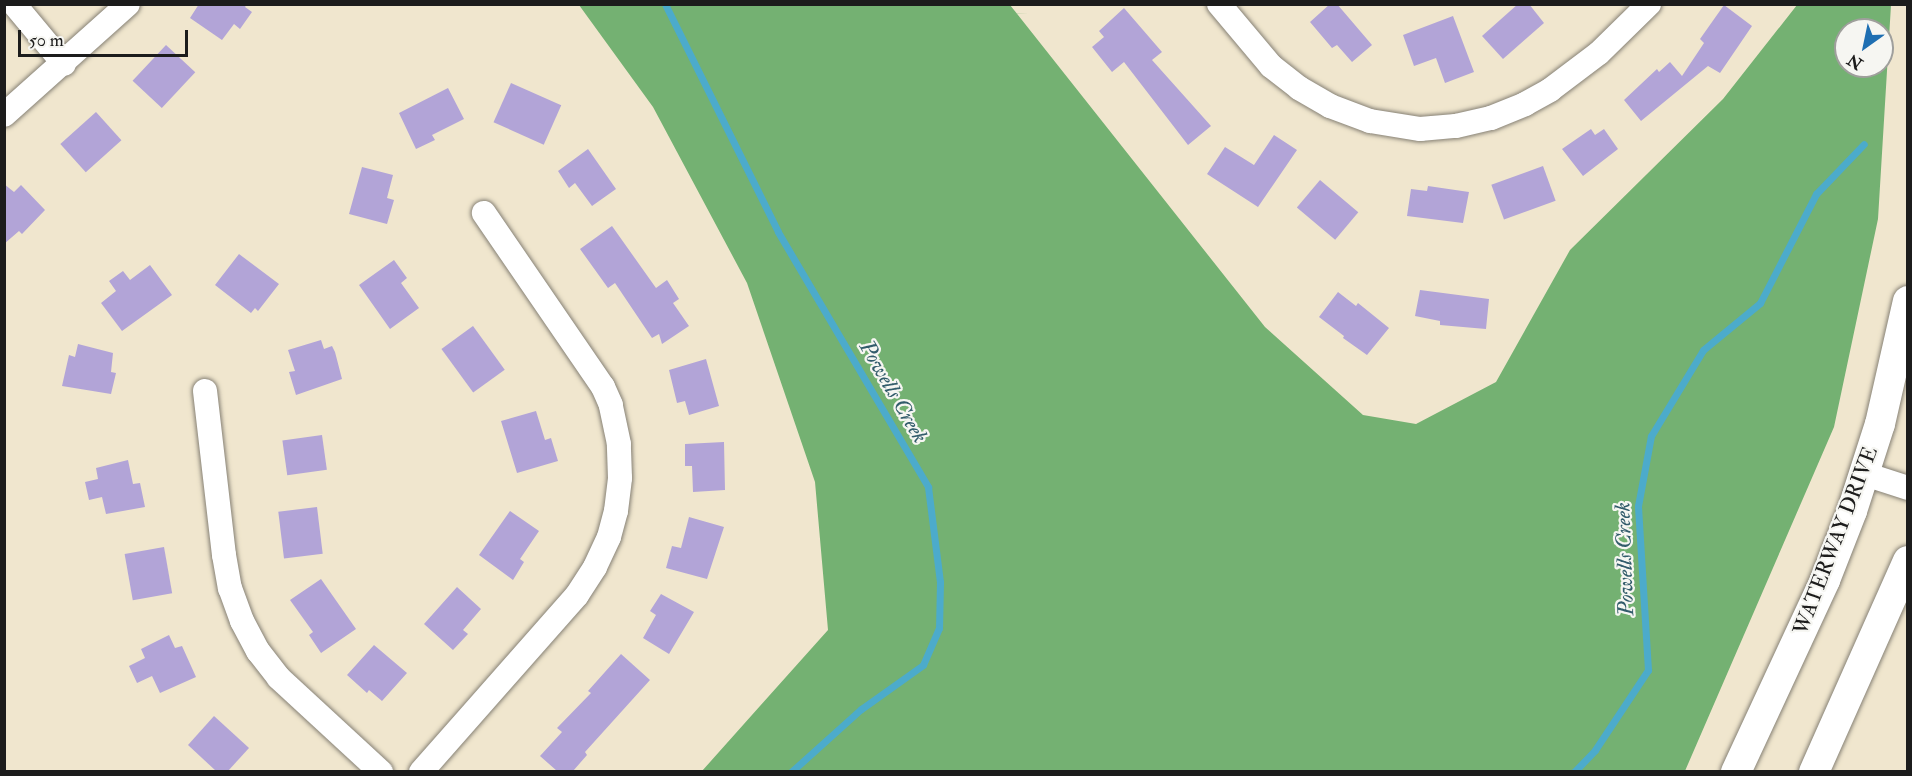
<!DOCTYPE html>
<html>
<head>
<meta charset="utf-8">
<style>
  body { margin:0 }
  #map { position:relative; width:1912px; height:776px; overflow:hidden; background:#f0e6ce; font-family:"IM FELL Double Pica",serif }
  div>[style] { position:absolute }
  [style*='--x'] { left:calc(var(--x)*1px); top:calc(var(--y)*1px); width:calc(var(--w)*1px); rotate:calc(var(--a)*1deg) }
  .forest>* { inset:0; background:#74b172 }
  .stream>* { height:7px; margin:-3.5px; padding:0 3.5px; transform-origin:3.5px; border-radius:3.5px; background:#4cabcb }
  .building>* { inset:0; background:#b2a4d7; transform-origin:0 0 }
  .roads { filter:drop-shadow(0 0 2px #868175) drop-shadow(0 0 2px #868175) }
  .minor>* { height:24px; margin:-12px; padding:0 12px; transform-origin:12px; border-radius:12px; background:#fff }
  .major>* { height:30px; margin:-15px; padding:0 15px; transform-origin:15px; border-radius:15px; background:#fff }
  span { translate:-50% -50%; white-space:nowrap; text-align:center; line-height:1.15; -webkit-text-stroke:4.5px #f6f6f2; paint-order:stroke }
  .street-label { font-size:21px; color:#1c1c1c }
  .water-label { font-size:22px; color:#325c6b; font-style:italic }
  .frame { position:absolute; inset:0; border:6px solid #1c1c1c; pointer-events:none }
  .north { position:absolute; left:1834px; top:18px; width:60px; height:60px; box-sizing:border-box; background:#f6f6f2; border:2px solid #9f9f9c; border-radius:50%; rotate:213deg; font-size:16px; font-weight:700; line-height:24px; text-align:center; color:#1c1c1c }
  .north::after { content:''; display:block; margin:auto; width:21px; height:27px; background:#1f6fb2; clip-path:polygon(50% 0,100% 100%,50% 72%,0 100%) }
  .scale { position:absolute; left:18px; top:30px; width:170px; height:27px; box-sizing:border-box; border:3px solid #1c1c1c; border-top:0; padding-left:8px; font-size:18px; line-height:21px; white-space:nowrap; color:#1c1c1c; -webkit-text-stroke:4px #f6f6f2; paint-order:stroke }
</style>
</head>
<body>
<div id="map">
  <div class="forest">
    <div style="clip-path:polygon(evenodd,579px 5px,1010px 5px,1265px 327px,1363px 415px,1416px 424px,1496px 382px,1570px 250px,1723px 99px,1797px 5px,1891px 5px,1878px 219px,1834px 427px,1685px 771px,702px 771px,828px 630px,815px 482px,747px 283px,653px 107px,579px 5px,1846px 30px,1882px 30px,1882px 66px,1846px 66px,1846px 30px)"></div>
  </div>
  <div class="stream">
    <div style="--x:665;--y:4;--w:254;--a:63.6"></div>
    <div style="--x:778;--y:232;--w:296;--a:59.5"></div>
    <div style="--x:928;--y:487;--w:96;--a:82.8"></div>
    <div style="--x:940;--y:582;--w:46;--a:91.2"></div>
    <div style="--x:939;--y:628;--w:40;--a:113.4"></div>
    <div style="--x:923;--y:665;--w:76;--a:144.6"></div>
    <div style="--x:861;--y:709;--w:94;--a:138"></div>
    <div style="--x:1574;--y:772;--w:30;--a:-46"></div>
    <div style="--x:1595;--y:750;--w:96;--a:-56.5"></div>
    <div style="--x:1648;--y:670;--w:164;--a:-93.5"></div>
    <div style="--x:1638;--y:506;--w:71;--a:-79.5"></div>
    <div style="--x:1651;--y:436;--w:100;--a:-58.8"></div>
    <div style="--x:1703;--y:350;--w:74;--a:-39.5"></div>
    <div style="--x:1760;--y:303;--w:123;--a:-62.8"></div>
    <div style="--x:1816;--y:194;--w:69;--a:-46.2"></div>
  </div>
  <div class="building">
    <div style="clip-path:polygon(199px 4px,247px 4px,245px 7px,252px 12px,240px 29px,234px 24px,222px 40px,190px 18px)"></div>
    <div style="clip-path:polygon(1330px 4px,1337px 4px,1372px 45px,1352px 62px,1337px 45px,1332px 48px,1310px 22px)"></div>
    <div style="clip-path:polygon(1518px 4px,1529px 4px,1544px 23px,1503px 59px,1482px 36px)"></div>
    <div style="clip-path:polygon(1724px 5px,1752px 26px,1720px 73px,1708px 66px,1641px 121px,1624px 100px,1657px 69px,1659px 72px,1670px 62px,1682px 76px,1704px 43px,1700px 39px)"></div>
    <div style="clip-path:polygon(1124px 8px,1162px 52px,1152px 60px,1211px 126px,1188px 145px,1124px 62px,1112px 72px,1092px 47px,1104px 37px,1099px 31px)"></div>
    <div style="clip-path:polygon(1453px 16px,1474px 72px,1445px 83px,1436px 58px,1414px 66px,1403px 35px)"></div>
    <div style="left:166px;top:45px;width:40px;height:49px;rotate:43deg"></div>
    <div style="left:511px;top:83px;width:55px;height:43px;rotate:24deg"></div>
    <div style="clip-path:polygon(448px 88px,464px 119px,432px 135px,435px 140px,416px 149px,399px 113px)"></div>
    <div style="left:96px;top:112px;width:38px;height:48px;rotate:48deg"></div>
    <div style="clip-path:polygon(1591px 129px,1595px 135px,1604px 129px,1618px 149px,1583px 176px,1562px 149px)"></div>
    <div style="clip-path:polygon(1274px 135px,1297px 150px,1258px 207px,1207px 174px,1225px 147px,1254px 165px)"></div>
    <div style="clip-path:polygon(588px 149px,616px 189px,592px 206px,575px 183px,569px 188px,558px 171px)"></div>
    <div style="left:1543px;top:166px;width:37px;height:55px;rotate:70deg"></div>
    <div style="clip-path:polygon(362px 167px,393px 175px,387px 198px,394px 200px,387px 224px,349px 214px)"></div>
    <div style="left:1320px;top:180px;width:50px;height:36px;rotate:40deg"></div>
    <div style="clip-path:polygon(4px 184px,14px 192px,21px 185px,45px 210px,22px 234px,19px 231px,4px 244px)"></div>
    <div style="clip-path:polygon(1428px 186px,1469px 192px,1463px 223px,1407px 216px,1411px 189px,1427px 191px)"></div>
    <div style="clip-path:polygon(612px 226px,656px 288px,667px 280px,679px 299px,673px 303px,689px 326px,662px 344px,659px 334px,652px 338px,615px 283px,608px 288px,580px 249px)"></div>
    <div style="clip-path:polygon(239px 254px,279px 284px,258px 311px,255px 308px,251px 313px,215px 285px)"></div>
    <div style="clip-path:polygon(394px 260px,407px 278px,401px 283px,419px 308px,390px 329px,359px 285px)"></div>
    <div style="clip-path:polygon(150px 265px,172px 295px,122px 331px,101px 303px,116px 291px,109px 281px,123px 271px,130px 280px)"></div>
    <div style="clip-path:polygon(1420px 290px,1489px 299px,1486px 329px,1440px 325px,1440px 321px,1415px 316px)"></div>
    <div style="clip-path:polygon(1338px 292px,1356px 306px,1358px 303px,1389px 328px,1367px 355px,1343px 338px,1344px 336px,1319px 317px)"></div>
    <div style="left:473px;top:326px;width:54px;height:39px;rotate:54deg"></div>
    <div style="clip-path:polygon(321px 340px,324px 349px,332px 346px,335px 352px,342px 379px,296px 395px,289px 372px,295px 371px,288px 350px)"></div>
    <div style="clip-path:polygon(78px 344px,113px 353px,111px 372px,116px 373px,111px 394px,62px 386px,69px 355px,75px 357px)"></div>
    <div style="clip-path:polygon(706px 359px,719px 406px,689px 415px,685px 401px,677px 403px,669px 370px)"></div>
    <div style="clip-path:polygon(536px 411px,545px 440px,551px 438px,558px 461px,517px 473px,501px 421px)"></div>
    <div style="left:322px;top:435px;width:35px;height:40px;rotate:82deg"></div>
    <div style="clip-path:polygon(724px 442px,725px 490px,693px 492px,692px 466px,685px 466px,685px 444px)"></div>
    <div style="clip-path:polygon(128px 460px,133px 484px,140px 483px,145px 507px,106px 514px,102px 497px,89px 500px,85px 482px,98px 479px,96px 468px)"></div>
    <div style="left:317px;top:507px;width:47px;height:39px;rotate:83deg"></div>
    <div style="clip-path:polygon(510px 511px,539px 531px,520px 559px,524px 562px,513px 580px,479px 555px)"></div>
    <div style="clip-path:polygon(689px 517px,724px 527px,707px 579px,666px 568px,672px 546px,681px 548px)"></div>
    <div style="left:164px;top:547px;width:47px;height:40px;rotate:80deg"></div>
    <div style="clip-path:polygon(321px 579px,356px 629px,321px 653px,309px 635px,313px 632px,290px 600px)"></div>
    <div style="clip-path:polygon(457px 587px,481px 609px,463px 630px,468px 634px,453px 650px,424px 624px)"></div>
    <div style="clip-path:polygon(661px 594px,694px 612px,669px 654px,643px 638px,656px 615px,650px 611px)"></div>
    <div style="clip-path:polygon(169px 635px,175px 648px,182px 646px,196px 677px,160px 693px,152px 676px,137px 683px,129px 666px,145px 658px,141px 649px)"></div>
    <div style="clip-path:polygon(374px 645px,407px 673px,382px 701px,369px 690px,367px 693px,347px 675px)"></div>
    <div style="clip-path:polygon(621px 654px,650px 680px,585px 752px,587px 755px,573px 771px,557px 771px,540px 756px,562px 732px,557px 728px,591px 693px,588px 691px)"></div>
    <div style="clip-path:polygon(214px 716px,249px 748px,228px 771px,216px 771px,188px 745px)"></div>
  </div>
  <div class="roads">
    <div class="minor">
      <div style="--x:14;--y:4;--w:78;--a:50.2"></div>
      <div style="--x:1219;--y:4;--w:81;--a:50"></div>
      <div style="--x:1271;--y:66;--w:36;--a:38"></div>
      <div style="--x:1299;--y:88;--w:36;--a:30"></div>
      <div style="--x:1330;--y:106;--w:43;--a:20.6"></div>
      <div style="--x:1370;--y:121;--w:51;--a:9.1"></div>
      <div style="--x:1420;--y:129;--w:36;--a:-5"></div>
      <div style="--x:1456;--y:126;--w:36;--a:-13"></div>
      <div style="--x:1491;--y:118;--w:37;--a:-22"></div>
      <div style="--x:1525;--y:104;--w:29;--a:-29"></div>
      <div style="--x:1550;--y:90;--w:61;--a:-37.1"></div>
      <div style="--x:1599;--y:53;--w:70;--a:-44.4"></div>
      <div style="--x:4;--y:115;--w:166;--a:-41.8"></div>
      <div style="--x:205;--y:391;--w:165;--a:83.4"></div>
      <div style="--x:224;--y:555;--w:34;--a:80"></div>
      <div style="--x:230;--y:588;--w:35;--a:70"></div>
      <div style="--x:242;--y:621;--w:34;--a:62"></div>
      <div style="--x:258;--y:651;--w:34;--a:52"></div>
      <div style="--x:279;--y:678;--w:139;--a:42.7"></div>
      <div style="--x:1865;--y:474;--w:45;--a:18"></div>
      <div style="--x:421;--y:772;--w:236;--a:-48.6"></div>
      <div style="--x:577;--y:595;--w:33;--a:-57"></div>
      <div style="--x:595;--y:567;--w:33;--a:-65"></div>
      <div style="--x:609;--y:537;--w:27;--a:-75"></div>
      <div style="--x:616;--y:511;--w:33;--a:-83"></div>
      <div style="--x:620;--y:478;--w:34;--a:-92"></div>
      <div style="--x:619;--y:444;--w:40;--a:-102"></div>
      <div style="--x:611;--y:405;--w:20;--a:-114"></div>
      <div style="--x:603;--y:387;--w:211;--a:-124.4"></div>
    </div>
    <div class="major">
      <div style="--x:1736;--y:772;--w:212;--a:-65.1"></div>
      <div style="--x:1825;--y:580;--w:74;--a:-68.6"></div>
      <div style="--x:1852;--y:511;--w:91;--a:-72.2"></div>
      <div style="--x:1880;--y:424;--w:126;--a:-77.2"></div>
      <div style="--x:1814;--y:772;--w:231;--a:-66"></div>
    </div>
  </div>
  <div class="street-label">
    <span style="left:1836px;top:541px;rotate:-69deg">WATERWAY DRIVE</span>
  </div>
  <div class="water-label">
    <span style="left:893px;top:392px;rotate:60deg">Powells Creek</span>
    <span style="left:1625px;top:559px;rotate:-92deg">Powells Creek</span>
  </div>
  <div class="frame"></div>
  <div class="north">N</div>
  <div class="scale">50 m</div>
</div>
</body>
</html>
